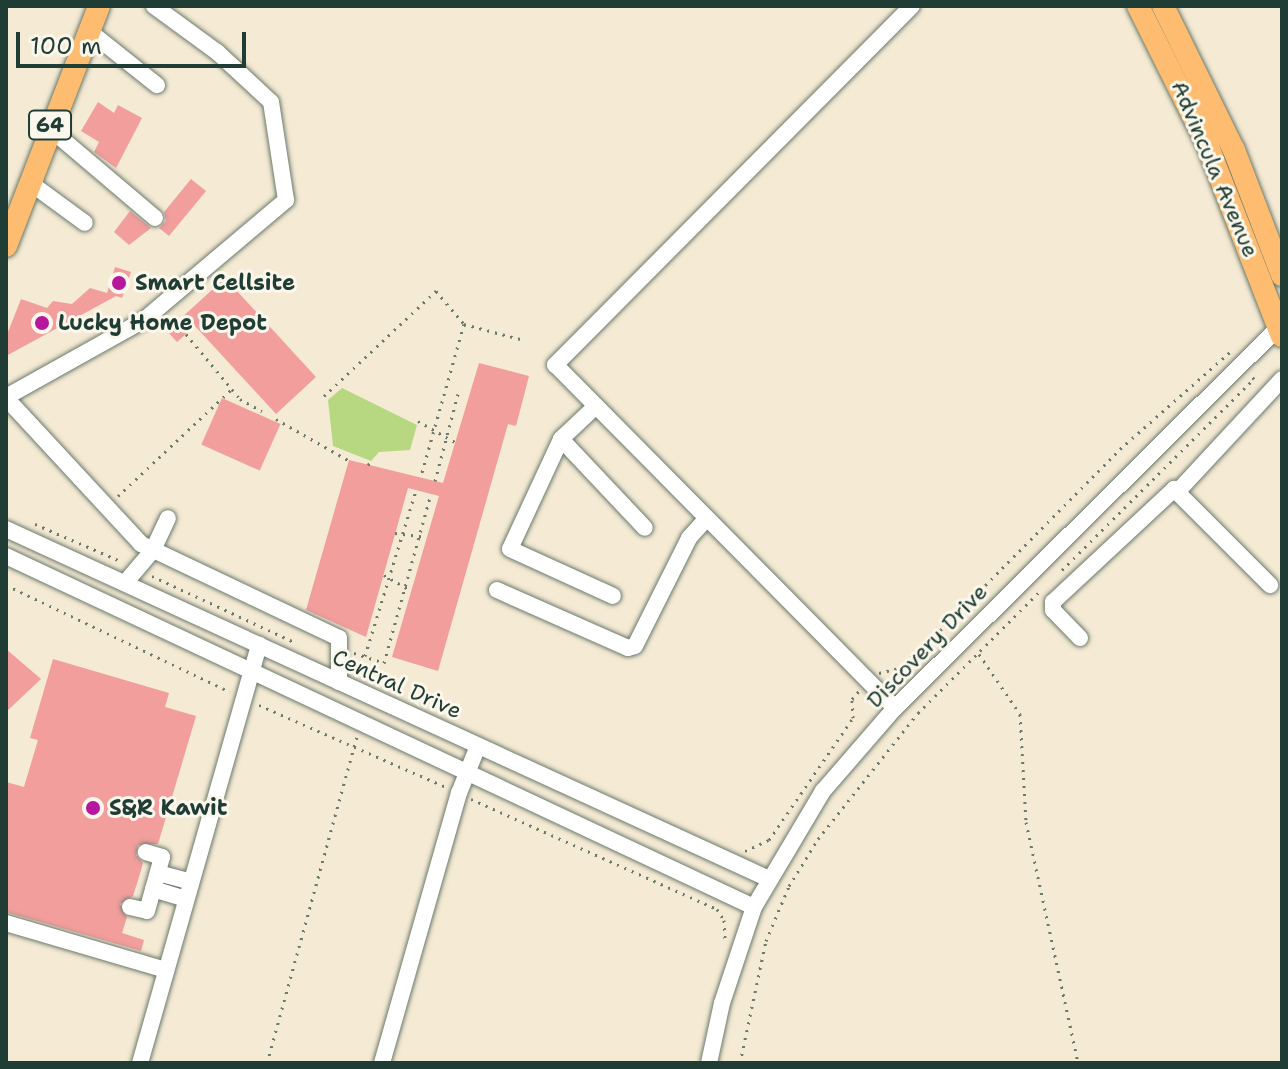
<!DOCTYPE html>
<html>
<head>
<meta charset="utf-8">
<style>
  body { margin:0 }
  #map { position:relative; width:1288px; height:1069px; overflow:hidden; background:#f5ead4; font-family:"Shantell Sans",sans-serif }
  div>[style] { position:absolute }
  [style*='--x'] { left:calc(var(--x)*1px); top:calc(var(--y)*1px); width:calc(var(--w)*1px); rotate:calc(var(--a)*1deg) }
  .green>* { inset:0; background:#b7d880 }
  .building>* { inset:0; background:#f19e9d; transform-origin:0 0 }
  .path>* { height:3px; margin-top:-1.5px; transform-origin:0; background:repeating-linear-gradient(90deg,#6a7a6c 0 2px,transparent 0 8px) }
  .roads { filter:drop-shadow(0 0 2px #6a7a6c) drop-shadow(0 0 2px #6a7a6c) }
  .minor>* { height:16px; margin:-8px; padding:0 8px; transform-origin:8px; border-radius:8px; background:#fff }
  .major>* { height:22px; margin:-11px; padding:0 11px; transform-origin:11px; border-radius:11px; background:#fdbc6f }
  .dots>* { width:22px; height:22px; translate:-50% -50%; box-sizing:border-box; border:4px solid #fbf7ec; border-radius:50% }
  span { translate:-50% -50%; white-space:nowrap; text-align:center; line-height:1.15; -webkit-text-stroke:6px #fbf7ec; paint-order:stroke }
  .shield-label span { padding:2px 6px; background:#fbf7ec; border:2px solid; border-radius:6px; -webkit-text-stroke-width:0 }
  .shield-label { font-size:20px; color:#1f3d34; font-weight:700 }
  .street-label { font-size:22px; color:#1f3d34 }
  .poi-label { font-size:22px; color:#1f3d34; font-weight:700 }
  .left { translate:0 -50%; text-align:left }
  .frame { position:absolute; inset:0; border:8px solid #1f3d34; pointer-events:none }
  .scale { position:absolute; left:16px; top:32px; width:230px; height:36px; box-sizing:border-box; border:4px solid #1f3d34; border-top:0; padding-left:10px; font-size:24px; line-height:28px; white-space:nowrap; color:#1f3d34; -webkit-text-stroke:6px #fbf7ec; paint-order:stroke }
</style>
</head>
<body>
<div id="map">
  <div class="green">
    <div style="clip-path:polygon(342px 388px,417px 425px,410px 450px,379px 452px,371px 461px,333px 446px,328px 400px)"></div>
  </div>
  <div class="building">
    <div style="clip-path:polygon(98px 102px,114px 113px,118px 105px,142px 118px,116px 168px,94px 152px,99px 142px,81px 131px)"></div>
    <div style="clip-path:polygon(191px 179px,206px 191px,169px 236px,159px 228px,166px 221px,164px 212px)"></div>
    <div style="clip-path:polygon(130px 211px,151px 228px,129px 245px,114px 232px)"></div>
    <div style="clip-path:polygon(115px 267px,131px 272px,122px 298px,116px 296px,6px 356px,6px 337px,21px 299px,47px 308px,53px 301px,72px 304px,90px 288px,107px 293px)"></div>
    <div style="clip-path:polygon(225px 278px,316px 377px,276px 414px,195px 326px,177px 342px,167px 331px)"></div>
    <div style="clip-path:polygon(479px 363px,529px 376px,516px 426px,508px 424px,438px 671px,392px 657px,439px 496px,408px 488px,366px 637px,306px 610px,349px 460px,443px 483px)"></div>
    <div style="left:222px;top:398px;width:64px;height:51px;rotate:24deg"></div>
    <div style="clip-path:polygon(6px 649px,41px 679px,6px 712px)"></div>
    <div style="clip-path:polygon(53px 659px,169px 693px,165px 707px,196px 716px,158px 844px,138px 845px,136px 855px,143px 863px,139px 877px,133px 896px,120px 904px,127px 917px,122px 933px,144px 940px,141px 951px,6px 912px,6px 782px,24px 787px,38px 740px,30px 738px)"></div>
  </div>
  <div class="path">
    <div style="--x:464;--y:324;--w:58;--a:15"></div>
    <div style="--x:186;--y:334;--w:85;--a:50.3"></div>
    <div style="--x:240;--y:399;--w:25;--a:29"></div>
    <div style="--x:324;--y:396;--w:154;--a:-43.2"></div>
    <div style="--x:436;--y:291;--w:43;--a:49.7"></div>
    <div style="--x:464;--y:324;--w:158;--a:105.8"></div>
    <div style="--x:276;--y:419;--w:83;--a:29.7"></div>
    <div style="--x:418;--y:421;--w:43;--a:29.6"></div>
    <div style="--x:368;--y:465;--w:5;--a:-53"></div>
    <div style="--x:435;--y:481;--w:90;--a:-75.2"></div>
    <div style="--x:118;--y:496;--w:156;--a:-43.2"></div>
    <div style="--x:35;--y:524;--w:96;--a:23.4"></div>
    <div style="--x:395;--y:533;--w:32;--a:7"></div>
    <div style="--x:1062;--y:570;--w:271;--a:-44.9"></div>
    <div style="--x:1254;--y:379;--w:5;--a:-127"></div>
    <div style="--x:384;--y:575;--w:32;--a:30"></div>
    <div style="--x:152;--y:576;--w:157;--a:24.9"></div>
    <div style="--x:6;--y:585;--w:248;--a:25.5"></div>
    <div style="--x:354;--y:653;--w:32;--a:18"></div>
    <div style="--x:384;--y:663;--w:175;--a:-74.5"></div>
    <div style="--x:979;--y:654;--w:73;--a:55.7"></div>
    <div style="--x:1020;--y:714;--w:108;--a:86.8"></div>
    <div style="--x:1026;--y:822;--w:247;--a:77.8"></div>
    <div style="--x:365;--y:656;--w:174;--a:-72.9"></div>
    <div style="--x:879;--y:673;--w:21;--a:-14"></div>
    <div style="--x:899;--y:668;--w:64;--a:-42.5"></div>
    <div style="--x:946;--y:625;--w:247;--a:-45.3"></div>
    <div style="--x:1120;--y:449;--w:148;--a:-41.4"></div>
    <div style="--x:259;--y:705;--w:204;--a:23.7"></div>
    <div style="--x:471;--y:799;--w:269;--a:24.1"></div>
    <div style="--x:717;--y:909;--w:13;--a:58"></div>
    <div style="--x:724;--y:920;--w:22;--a:87"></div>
    <div style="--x:745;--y:851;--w:26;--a:-25"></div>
    <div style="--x:769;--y:840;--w:148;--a:-55.5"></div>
    <div style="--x:853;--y:718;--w:19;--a:-93"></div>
    <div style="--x:852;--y:699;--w:11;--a:-49"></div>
    <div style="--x:267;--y:1063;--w:338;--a:-74.6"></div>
    <div style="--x:740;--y:1063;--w:125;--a:-78"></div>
    <div style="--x:766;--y:941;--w:60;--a:-67.3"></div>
    <div style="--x:789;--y:886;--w:55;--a:-58.3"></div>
    <div style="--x:818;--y:839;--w:161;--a:-51.6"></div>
    <div style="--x:918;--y:713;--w:171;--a:-45"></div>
  </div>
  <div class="roads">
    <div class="minor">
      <div style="--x:89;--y:31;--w:87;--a:38.5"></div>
      <div style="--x:49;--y:128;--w:139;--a:40.3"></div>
      <div style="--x:29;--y:182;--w:69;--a:36.2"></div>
      <div style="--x:6;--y:397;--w:158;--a:-29.2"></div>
      <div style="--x:144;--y:320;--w:186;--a:-40.2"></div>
      <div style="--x:286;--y:200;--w:99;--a:-98.7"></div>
      <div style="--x:271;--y:102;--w:74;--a:-137.2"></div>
      <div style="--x:217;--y:52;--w:78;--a:-143.9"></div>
      <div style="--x:6;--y:398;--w:199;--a:47.2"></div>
      <div style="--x:141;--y:544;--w:219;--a:25.4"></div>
      <div style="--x:339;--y:638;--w:44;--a:90"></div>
      <div style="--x:596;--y:406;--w:48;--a:136.7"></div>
      <div style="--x:561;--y:439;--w:121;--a:114.9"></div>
      <div style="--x:510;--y:549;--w:113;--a:24.5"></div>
      <div style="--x:561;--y:439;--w:122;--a:46.7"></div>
      <div style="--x:1179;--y:490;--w:151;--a:-47.1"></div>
      <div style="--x:6;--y:529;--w:839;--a:24.64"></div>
      <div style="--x:6;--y:556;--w:826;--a:25.14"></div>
      <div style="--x:125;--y:583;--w:43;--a:-49.7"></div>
      <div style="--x:153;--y:550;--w:35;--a:-65"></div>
      <div style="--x:497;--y:590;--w:143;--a:23.9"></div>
      <div style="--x:628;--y:648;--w:7;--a:-16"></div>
      <div style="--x:635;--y:646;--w:121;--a:-63.4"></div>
      <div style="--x:689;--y:538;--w:25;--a:-48"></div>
      <div style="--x:1080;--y:638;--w:39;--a:-134"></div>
      <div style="--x:1053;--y:610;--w:8;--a:-90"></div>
      <div style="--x:1053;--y:602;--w:166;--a:-43"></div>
      <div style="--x:1174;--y:489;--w:136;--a:45"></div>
      <div style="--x:895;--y:708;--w:483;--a:-134.7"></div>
      <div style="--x:555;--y:365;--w:506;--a:-45.16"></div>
      <div style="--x:158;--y:873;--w:34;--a:15"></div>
      <div style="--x:153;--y:889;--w:34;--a:17"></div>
      <div style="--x:130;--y:907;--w:17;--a:13"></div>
      <div style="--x:147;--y:911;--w:56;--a:-74.5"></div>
      <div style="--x:162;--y:857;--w:17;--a:-163"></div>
      <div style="--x:6;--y:923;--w:167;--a:16.4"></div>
      <div style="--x:140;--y:1063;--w:435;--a:-74.1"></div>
      <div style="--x:382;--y:1063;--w:281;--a:-74.1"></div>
      <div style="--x:459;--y:793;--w:51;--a:-68"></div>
      <div style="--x:709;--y:1063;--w:61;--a:-77.8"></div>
      <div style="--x:722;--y:1003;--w:101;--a:-71.6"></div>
      <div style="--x:754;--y:907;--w:135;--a:-59.3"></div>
      <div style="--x:823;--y:791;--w:110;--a:-49.1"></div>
      <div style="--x:895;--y:708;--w:541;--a:-44.78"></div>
    </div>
    <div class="major">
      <div style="--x:1138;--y:6;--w:154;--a:63.4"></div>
      <div style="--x:1207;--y:144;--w:206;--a:68.7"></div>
      <div style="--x:1163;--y:6;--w:161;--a:63.8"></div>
      <div style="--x:1234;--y:150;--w:134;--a:69"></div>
      <div style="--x:6;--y:246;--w:257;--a:-68.8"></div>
    </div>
  </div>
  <div class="dots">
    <div style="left:119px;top:283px;background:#b5179e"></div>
    <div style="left:42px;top:323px;background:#b5179e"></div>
    <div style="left:93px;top:808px;background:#b5179e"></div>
  </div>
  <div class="shield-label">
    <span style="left:50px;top:125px">64</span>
  </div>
  <div class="street-label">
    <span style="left:1215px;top:169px;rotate:67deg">Advincula Avenue</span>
    <span style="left:927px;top:646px;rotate:-46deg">Discovery Drive</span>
    <span style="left:397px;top:684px;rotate:24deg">Central Drive</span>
  </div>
  <div class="poi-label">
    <span class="left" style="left:135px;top:283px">Smart Cellsite</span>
    <span class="left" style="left:58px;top:323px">Lucky Home Depot</span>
    <span class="left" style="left:109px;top:808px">S&amp;R Kawit</span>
  </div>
  <div class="frame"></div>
  <div class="scale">100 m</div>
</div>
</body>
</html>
